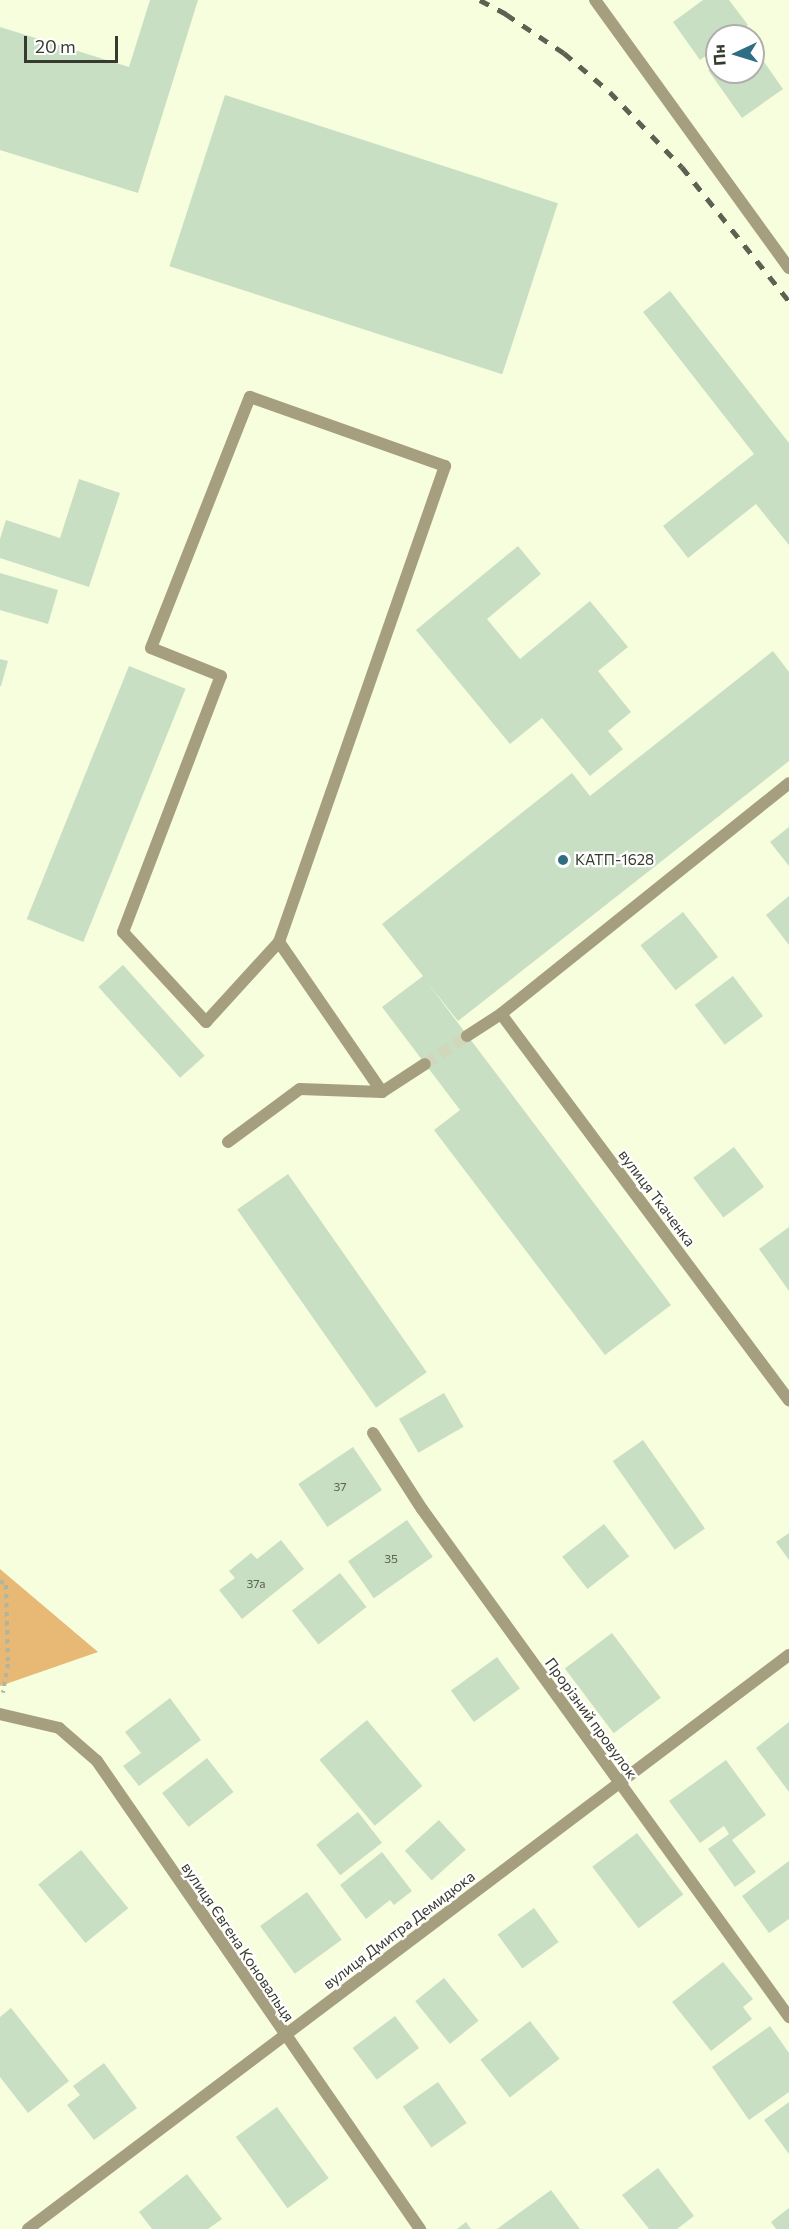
<!DOCTYPE html>
<html>
<head>
<meta charset="utf-8">
<style>
  body { margin:0 }
  #map { position:relative; width:789px; height:2229px; overflow:hidden; background:#f6fedd; font-family:Commissioner,sans-serif }
  div>[style] { position:absolute }
  [style*='--x'] { left:calc(var(--x)*1px); top:calc(var(--y)*1px); width:calc(var(--w)*1px); rotate:calc(var(--a)*1deg) }
  .forest>* { inset:0; background:#e7b975 }
  .building>* { inset:0; background:#c9dfc4; transform-origin:0 0 }
  .minor-tunnel>* { height:12px; margin-top:-6px; transform-origin:0; background:repeating-linear-gradient(90deg,#d0d7ba 0 12px,transparent 0 18px) }
  .path>* { height:4px; margin-top:-2px; transform-origin:0; background:repeating-linear-gradient(90deg,#b0b69d 0 4.5px,transparent 0 9px) }
  .minor>* { height:12px; margin:-6px; padding:0 6px; transform-origin:6px; border-radius:6px; background:#a69f7f }
  .rail>* { height:4.5px; margin-top:-2.25px; transform-origin:0; background:repeating-linear-gradient(90deg,#5d6151 0 10px,transparent 0 20px) }
  .dots>* { width:16px; height:16px; translate:-50% -50%; box-sizing:border-box; border:3px solid #fff; border-radius:50% }
  span { translate:-50% -50%; white-space:nowrap; text-align:center; line-height:1.15; -webkit-text-stroke:4.5px #fff; paint-order:stroke }
  .number-label { font-size:12px; color:#5c6354 }
  .number-label span { -webkit-text-stroke-width:0 }
  .poi-label { font-size:15px; color:#373a2e }
  .left { translate:0 -50%; text-align:left }
  .street-label { font-size:15px; color:#373a2e }
  .north { position:absolute; left:705px; top:24px; width:60px; height:60px; box-sizing:border-box; background:#fff; border:2px solid #afb0ab; border-radius:50%; rotate:266deg; font-size:16px; font-weight:700; line-height:24px; text-align:center; color:#373a2e }
  .north::after { content:''; display:block; margin:auto; width:21px; height:27px; background:#2f6d83; clip-path:polygon(50% 0,100% 100%,50% 72%,0 100%) }
  .scale { position:absolute; left:24px; top:36px; width:94px; height:27px; box-sizing:border-box; border:3px solid #373a2e; border-top:0; padding-left:8px; font-size:18px; line-height:21px; white-space:nowrap; color:#373a2e; -webkit-text-stroke:4px #fff; paint-order:stroke }
</style>
</head>
<body>
<div id="map">
  <div class="forest">
    <div style="clip-path:polygon(0 1569px,98px 1652px,0 1686px)"></div>
  </div>
  <div class="building">
    <div style="clip-path:polygon(150px 0,198px 0,138px 193px,0 150px,0 27px,129px 67px)"></div>
    <div style="clip-path:polygon(703px 0,729px 0,748px 25px,733px 36px,717px 36px,717px 48px,700px 60px,673px 22px)"></div>
    <div style="clip-path:polygon(753px 46px,783px 89px,742px 118px,708px 70px,717px 64px,717px 72px,753px 72px)"></div>
    <div style="left:225px;top:95px;width:350px;height:180px;rotate:18deg"></div>
    <div style="clip-path:polygon(670px 291px,789px 443px,789px 545px,756px 504px,688px 558px,663px 526px,754px 454px,643px 312px)"></div>
    <div style="clip-path:polygon(79px 479px,120px 493px,89px 587px,0 558px,0 539px,6px 520px,60px 538px)"></div>
    <div style="clip-path:polygon(518px 546px,541px 574px,487px 619px,520px 659px,590px 601px,628px 647px,598px 671px,631px 712px,608px 731px,623px 749px,590px 776px,542px 718px,510px 744px,416px 630px)"></div>
    <div style="clip-path:polygon(0 573px,58px 590px,48px 624px,0 610px)"></div>
    <div style="clip-path:polygon(773px 651px,789px 672px,789px 761px,458px 1021px,427px 982px,671px 1305px,605px 1355px,434px 1130px,460px 1110px,382px 1007px,423px 976px,382px 924px,572px 773px,590px 796px)"></div>
    <div style="clip-path:polygon(0 659px,8px 661px,1px 686px,0 686px)"></div>
    <div style="left:129px;top:666px;width:61px;height:273px;rotate:22deg"></div>
    <div style="clip-path:polygon(789px 827px,789px 866px,770px 842px)"></div>
    <div style="clip-path:polygon(789px 896px,789px 945px,766px 915px)"></div>
    <div style="left:683px;top:912px;width:57px;height:54px;rotate:52deg"></div>
    <div style="left:123px;top:965px;width:122px;height:33px;rotate:48deg"></div>
    <div style="left:733px;top:976px;width:50px;height:48px;rotate:53deg"></div>
    <div style="left:734px;top:1147px;width:50px;height:51px;rotate:53deg"></div>
    <div style="left:288px;top:1174px;width:242px;height:62px;rotate:55deg"></div>
    <div style="clip-path:polygon(789px 1227px,789px 1291px,759px 1249px)"></div>
    <div style="left:444px;top:1393px;width:39px;height:52px;rotate:60deg"></div>
    <div style="left:643px;top:1440px;width:108px;height:37px;rotate:55deg"></div>
    <div style="left:353px;top:1447px;width:52px;height:66px;rotate:56deg"></div>
    <div style="left:407px;top:1520px;width:45px;height:72px;rotate:55deg"></div>
    <div style="left:604px;top:1524px;width:41px;height:53px;rotate:52deg"></div>
    <div style="clip-path:polygon(789px 1533px,789px 1560px,776px 1542px)"></div>
    <div style="clip-path:polygon(281px 1540px,304px 1569px,242px 1619px,219px 1590px,235px 1578px,229px 1571px,251px 1553px,257px 1559px)"></div>
    <div style="left:340px;top:1573px;width:43px;height:61px;rotate:52deg"></div>
    <div style="left:612px;top:1633px;width:81px;height:59px;rotate:53deg"></div>
    <div style="left:497px;top:1657px;width:39px;height:57px;rotate:54deg"></div>
    <div style="clip-path:polygon(170px 1698px,201px 1740px,139px 1786px,123px 1766px,141px 1753px,125px 1732px)"></div>
    <div style="left:367px;top:1720px;width:86px;height:62px;rotate:50deg"></div>
    <div style="clip-path:polygon(789px 1722px,789px 1792px,756px 1748px)"></div>
    <div style="left:207px;top:1758px;width:43px;height:57px;rotate:52deg"></div>
    <div style="clip-path:polygon(726px 1760px,766px 1815px,732px 1840px,756px 1872px,735px 1887px,708px 1849px,729px 1834px,724px 1826px,700px 1843px,669px 1801px)"></div>
    <div style="left:358px;top:1812px;width:39px;height:53px;rotate:52deg"></div>
    <div style="left:439px;top:1820px;width:40px;height:46px;rotate:48deg"></div>
    <div style="left:637px;top:1833px;width:77px;height:56px;rotate:53deg"></div>
    <div style="left:81px;top:1850px;width:75px;height:55px;rotate:51deg"></div>
    <div style="clip-path:polygon(382px 1852px,412px 1891px,394px 1905px,390px 1900px,366px 1919px,340px 1885px)"></div>
    <div style="clip-path:polygon(789px 1861px,789px 1919px,769px 1933px,742px 1896px)"></div>
    <div style="left:307px;top:1892px;width:59px;height:58px;rotate:54deg"></div>
    <div style="left:534px;top:1908px;width:42px;height:45px;rotate:54deg"></div>
    <div style="clip-path:polygon(723px 1962px,753px 1999px,743px 2007px,752px 2019px,711px 2051px,672px 2002px)"></div>
    <div style="left:444px;top:1978px;width:55px;height:37px;rotate:51deg"></div>
    <div style="clip-path:polygon(11px 2008px,69px 2081px,28px 2113px,0 2077px,0 2017px)"></div>
    <div style="left:395px;top:2016px;width:40px;height:53px;rotate:53deg"></div>
    <div style="left:530px;top:2021px;width:48px;height:63px;rotate:52deg"></div>
    <div style="clip-path:polygon(770px 2026px,789px 2053px,789px 2092px,749px 2120px,712px 2067px)"></div>
    <div style="clip-path:polygon(104px 2063px,137px 2108px,94px 2140px,67px 2105px,80px 2095px,73px 2086px)"></div>
    <div style="left:438px;top:2082px;width:50px;height:43px;rotate:55deg"></div>
    <div style="clip-path:polygon(789px 2102px,789px 2154px,764px 2120px)"></div>
    <div style="left:277px;top:2107px;width:88px;height:51px;rotate:54deg"></div>
    <div style="clip-path:polygon(658px 2168px,694px 2216px,677px 2229px,649px 2229px,622px 2195px)"></div>
    <div style="clip-path:polygon(187px 2174px,222px 2219px,208px 2229px,152px 2229px,139px 2212px)"></div>
    <div style="clip-path:polygon(551px 2190px,580px 2229px,497px 2229px)"></div>
    <div style="clip-path:polygon(789px 2208px,789px 2229px,776px 2229px,771px 2222px)"></div>
    <div style="clip-path:polygon(466px 2222px,471px 2229px,457px 2229px)"></div>
  </div>
  <div class="minor-tunnel">
    <div style="--x:425;--y:1064;--w:50;--a:-33.7"></div>
  </div>
  <div class="path">
    <div style="--x:0;--y:1581;--w:7;--a:34"></div>
    <div style="--x:6;--y:1585;--w:79;--a:88.5"></div>
    <div style="--x:8;--y:1664;--w:29;--a:100"></div>
  </div>
  <div class="minor">
    <div style="--x:595;--y:0;--w:331;--a:54.1"></div>
    <div style="--x:279;--y:942;--w:108;--a:132.4"></div>
    <div style="--x:206;--y:1022;--w:122;--a:-132.7"></div>
    <div style="--x:123;--y:932;--w:274;--a:-69.1"></div>
    <div style="--x:221;--y:676;--w:75;--a:-158.2"></div>
    <div style="--x:151;--y:648;--w:270;--a:-68.5"></div>
    <div style="--x:250;--y:397;--w:207;--a:19.5"></div>
    <div style="--x:445;--y:466;--w:504;--a:109.23"></div>
    <div style="--x:279;--y:942;--w:182;--a:55.5"></div>
    <div style="--x:501;--y:1014;--w:482;--a:53.3"></div>
    <div style="--x:467;--y:1036;--w:40;--a:-32.9"></div>
    <div style="--x:501;--y:1014;--w:369;--a:-38.7"></div>
    <div style="--x:228;--y:1142;--w:89;--a:-36.4"></div>
    <div style="--x:300;--y:1089;--w:82;--a:2.1"></div>
    <div style="--x:382;--y:1092;--w:51;--a:-33.1"></div>
    <div style="--x:373;--y:1433;--w:90;--a:57.2"></div>
    <div style="--x:422;--y:1509;--w:627;--a:54.15"></div>
    <div style="--x:0;--y:1714;--w:61;--a:13.3"></div>
    <div style="--x:59;--y:1728;--w:50;--a:41"></div>
    <div style="--x:97;--y:1761;--w:569;--a:55.39"></div>
    <div style="--x:28;--y:2229;--w:953;--a:-37.03"></div>
  </div>
  <div class="rail">
    <div style="--x:480;--y:0;--w:30;--a:28"></div>
    <div style="--x:506;--y:14;--w:70;--a:33.9"></div>
    <div style="--x:564;--y:53;--w:60;--a:40.3"></div>
    <div style="--x:610;--y:92;--w:104;--a:46.2"></div>
    <div style="--x:682;--y:167;--w:171;--a:51.4"></div>
  </div>
  <div class="dots">
    <div style="left:563px;top:860px;background:#2f6d83"></div>
  </div>
  <div class="number-label">
    <span style="left:340px;top:1487px">37</span>
    <span style="left:391px;top:1559px">35</span>
    <span style="left:256px;top:1584px">37а</span>
  </div>
  <div class="poi-label">
    <span class="left" style="left:575px;top:860px">КАТП-1628</span>
  </div>
  <div class="street-label">
    <span style="left:657px;top:1198px;rotate:53deg">вулиця Ткаченка</span>
    <span style="left:591px;top:1718px;rotate:54deg">Прорізний провулок</span>
    <span style="left:399px;top:1930px;rotate:-37deg">вулиця Дмитра Демидюка</span>
    <span style="left:238px;top:1942px;rotate:56deg">вулиця Євгена Коновальця</span>
  </div>
  <div class="north">Пн</div>
  <div class="scale">20 m</div>
</div>
</body>
</html>
